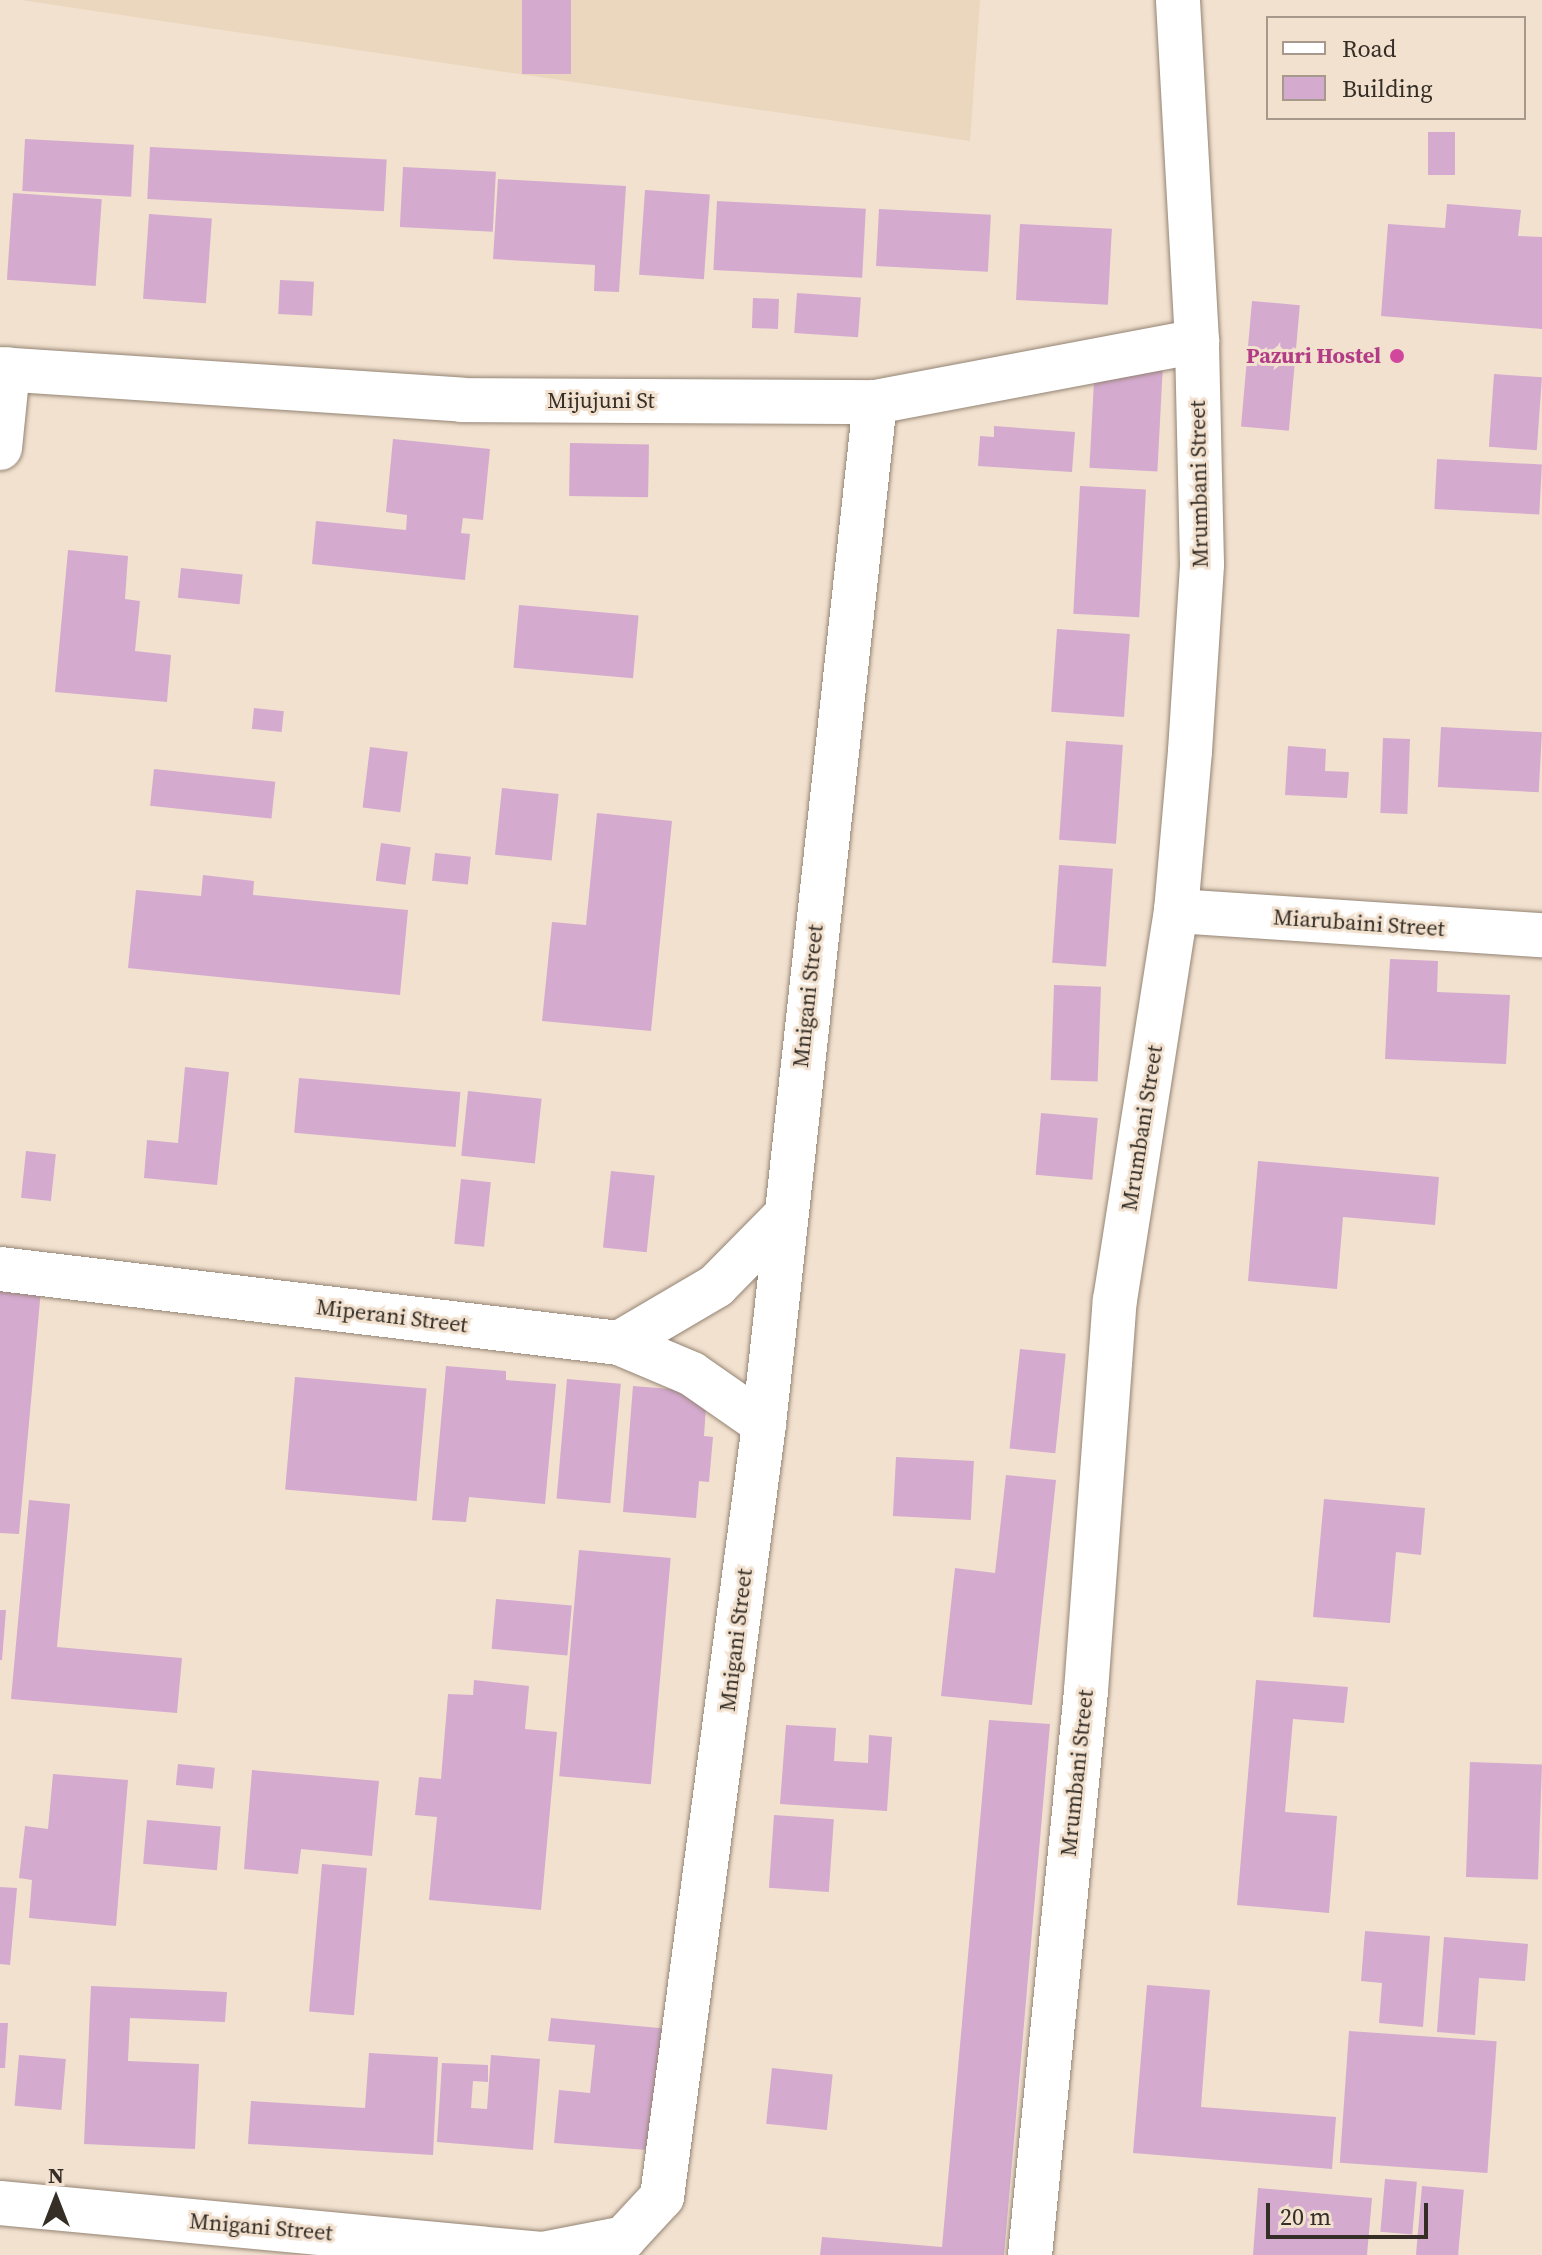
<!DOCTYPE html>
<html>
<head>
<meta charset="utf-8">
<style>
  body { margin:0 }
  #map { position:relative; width:1542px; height:2255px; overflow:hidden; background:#f2e1cf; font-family:"Source Serif 4",serif }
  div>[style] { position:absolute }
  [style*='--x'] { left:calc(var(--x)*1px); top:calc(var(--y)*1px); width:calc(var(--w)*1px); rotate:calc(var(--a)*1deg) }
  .built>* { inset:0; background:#ebd6be }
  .building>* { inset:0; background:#d4aacf; transform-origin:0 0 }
  .roads { filter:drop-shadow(0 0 2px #948474) drop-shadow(0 0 2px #948474) }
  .street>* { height:44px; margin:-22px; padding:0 22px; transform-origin:22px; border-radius:22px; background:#fff }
  .dots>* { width:22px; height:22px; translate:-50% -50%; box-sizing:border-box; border:4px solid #f2e1cf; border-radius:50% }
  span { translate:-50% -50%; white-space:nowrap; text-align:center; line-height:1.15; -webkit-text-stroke:6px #f2e1cf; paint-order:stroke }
  .hotel-label { font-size:22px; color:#b23c85; font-weight:700 }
  .right { translate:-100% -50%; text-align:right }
  .street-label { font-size:22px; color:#342e27 }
  .legend { position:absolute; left:1266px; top:16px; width:260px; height:104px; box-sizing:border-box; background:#f2e1cf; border:2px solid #a6998c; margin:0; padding:10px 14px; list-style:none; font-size:24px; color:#342e27 }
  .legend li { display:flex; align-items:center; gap:16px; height:40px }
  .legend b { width:40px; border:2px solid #a6998c }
  .north { position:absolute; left:16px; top:2159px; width:80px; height:80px; -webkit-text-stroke:6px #f2e1cf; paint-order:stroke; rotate:0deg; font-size:22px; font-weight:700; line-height:32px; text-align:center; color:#342e27 }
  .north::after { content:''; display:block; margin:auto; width:28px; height:36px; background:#342e27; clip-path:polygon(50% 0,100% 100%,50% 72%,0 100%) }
  .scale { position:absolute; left:1266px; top:2203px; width:162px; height:36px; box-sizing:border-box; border:4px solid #342e27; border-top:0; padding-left:10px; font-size:24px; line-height:28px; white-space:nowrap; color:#342e27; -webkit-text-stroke:6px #f2e1cf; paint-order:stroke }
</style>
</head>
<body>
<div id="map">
  <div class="built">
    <div style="clip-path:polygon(21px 0,980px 0,970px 141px)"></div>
  </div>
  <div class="building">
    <div style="left:522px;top:0;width:49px;height:74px"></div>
    <div style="left:1428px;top:132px;width:27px;height:43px"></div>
    <div style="left:25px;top:139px;width:109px;height:52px;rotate:3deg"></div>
    <div style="left:150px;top:147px;width:237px;height:52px;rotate:3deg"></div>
    <div style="left:403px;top:167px;width:93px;height:60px;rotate:3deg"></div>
    <div style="clip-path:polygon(498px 179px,626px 186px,619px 292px,594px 291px,595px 265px,493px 259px)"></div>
    <div style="left:645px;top:190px;width:65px;height:85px;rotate:4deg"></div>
    <div style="left:13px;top:193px;width:89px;height:87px;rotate:4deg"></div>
    <div style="left:717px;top:201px;width:149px;height:69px;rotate:3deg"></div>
    <div style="clip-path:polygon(1447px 204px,1521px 210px,1518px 236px,1542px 237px,1542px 329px,1381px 316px,1388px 224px,1445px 228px)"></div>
    <div style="left:879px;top:209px;width:112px;height:57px;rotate:3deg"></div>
    <div style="left:149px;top:214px;width:63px;height:85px;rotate:4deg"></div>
    <div style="left:1020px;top:224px;width:92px;height:76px;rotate:3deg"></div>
    <div style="left:280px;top:280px;width:34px;height:34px;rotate:3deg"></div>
    <div style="left:797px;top:293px;width:64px;height:40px;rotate:4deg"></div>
    <div style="left:753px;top:298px;width:26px;height:30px;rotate:2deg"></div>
    <div style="left:1252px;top:301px;width:48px;height:126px;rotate:5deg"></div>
    <div style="left:1095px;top:362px;width:68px;height:106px;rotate:3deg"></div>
    <div style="left:1494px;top:374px;width:48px;height:73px;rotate:4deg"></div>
    <div style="clip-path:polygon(994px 426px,1075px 432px,1072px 472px,978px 466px,980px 436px,994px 437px)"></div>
    <div style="clip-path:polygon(393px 439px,490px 449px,483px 520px,463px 518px,461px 533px,470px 534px,465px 580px,312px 564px,316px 521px,406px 530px,407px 515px,386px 512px)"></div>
    <div style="left:570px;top:443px;width:79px;height:53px;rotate:1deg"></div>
    <div style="left:1437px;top:459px;width:105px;height:50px;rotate:3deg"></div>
    <div style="left:1080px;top:486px;width:66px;height:128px;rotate:3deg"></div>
    <div style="clip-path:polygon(68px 550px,128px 556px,125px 599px,140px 601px,135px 651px,171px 655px,167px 702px,55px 692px)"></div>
    <div style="left:181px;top:568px;width:62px;height:30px;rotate:6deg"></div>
    <div style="left:519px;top:605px;width:120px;height:63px;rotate:5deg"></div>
    <div style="left:1057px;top:629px;width:73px;height:83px;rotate:4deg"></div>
    <div style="left:254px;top:708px;width:30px;height:21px;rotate:6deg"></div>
    <div style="left:1441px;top:727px;width:101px;height:60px;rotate:3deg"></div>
    <div style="left:1383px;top:738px;width:27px;height:75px;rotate:2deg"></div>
    <div style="left:1066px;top:741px;width:57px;height:99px;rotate:4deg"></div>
    <div style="clip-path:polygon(1288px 746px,1326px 749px,1325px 771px,1349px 772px,1347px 798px,1285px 795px)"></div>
    <div style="left:370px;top:747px;width:38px;height:61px;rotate:7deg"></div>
    <div style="left:154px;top:769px;width:122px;height:37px;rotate:6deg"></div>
    <div style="left:502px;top:788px;width:57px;height:67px;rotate:6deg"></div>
    <div style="clip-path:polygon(597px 813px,672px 821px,651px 1031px,542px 1021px,552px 922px,586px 925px)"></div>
    <div style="left:381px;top:843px;width:30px;height:38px;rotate:8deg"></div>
    <div style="left:435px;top:853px;width:36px;height:28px;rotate:6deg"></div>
    <div style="left:1059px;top:865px;width:54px;height:98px;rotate:4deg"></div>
    <div style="clip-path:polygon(203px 875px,254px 881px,253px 895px,408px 910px,400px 995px,128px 968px,136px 890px,201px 896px)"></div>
    <div style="clip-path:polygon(1390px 959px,1438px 961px,1437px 992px,1510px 995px,1506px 1064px,1385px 1059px)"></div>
    <div style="left:1054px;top:985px;width:47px;height:95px;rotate:2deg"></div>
    <div style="clip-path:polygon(185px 1067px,229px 1072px,217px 1185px,144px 1178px,147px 1140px,178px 1143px)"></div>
    <div style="left:299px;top:1078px;width:162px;height:55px;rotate:5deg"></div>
    <div style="left:468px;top:1091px;width:74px;height:65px;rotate:6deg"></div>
    <div style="left:1041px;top:1113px;width:57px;height:62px;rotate:5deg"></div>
    <div style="left:26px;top:1151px;width:30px;height:47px;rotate:6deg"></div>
    <div style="clip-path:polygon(1258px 1161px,1439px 1177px,1435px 1225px,1343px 1217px,1337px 1289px,1248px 1281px)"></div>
    <div style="left:611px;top:1171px;width:44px;height:77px;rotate:6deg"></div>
    <div style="left:461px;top:1179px;width:30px;height:65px;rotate:6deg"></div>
    <div style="clip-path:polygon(0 1274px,42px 1278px,19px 1534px,0 1533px)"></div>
    <div style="left:1020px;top:1349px;width:46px;height:100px;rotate:6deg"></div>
    <div style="clip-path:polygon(446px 1366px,506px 1371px,506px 1380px,556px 1384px,545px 1504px,469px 1497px,466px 1522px,432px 1520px)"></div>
    <div style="left:295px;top:1377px;width:132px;height:113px;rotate:5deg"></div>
    <div style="left:567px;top:1379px;width:54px;height:120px;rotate:5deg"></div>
    <div style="clip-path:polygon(633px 1386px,707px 1392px,704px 1436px,713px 1437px,709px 1482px,699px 1481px,696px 1518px,623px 1512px)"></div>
    <div style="left:896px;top:1457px;width:78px;height:59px;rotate:3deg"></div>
    <div style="clip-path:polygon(1006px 1475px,1056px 1480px,1032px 1705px,941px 1696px,955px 1568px,995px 1573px)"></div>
    <div style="clip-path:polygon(1324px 1499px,1425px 1508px,1421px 1555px,1396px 1552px,1390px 1623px,1313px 1617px)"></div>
    <div style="clip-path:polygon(29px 1500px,70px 1504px,57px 1647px,182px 1658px,177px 1713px,11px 1699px)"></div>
    <div style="left:579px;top:1550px;width:92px;height:227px;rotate:5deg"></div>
    <div style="left:496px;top:1599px;width:76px;height:50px;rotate:5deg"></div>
    <div style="clip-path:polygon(0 1610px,6px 1610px,2px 1660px,0 1660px)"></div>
    <div style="clip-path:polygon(474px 1680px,529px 1686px,525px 1729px,557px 1732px,541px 1910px,429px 1900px,437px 1817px,415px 1815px,419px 1777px,441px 1779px,448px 1694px,473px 1695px)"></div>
    <div style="clip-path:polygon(1256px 1680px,1348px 1687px,1344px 1723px,1293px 1719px,1285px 1812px,1337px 1816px,1329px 1913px,1237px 1905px)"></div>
    <div style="clip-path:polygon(989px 1720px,1050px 1724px,1004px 2255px,820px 2255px,822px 2237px,942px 2247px)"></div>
    <div style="clip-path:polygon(786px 1725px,836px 1728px,834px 1761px,868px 1763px,869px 1735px,892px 1737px,887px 1811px,780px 1804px)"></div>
    <div style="left:1470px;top:1762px;width:72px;height:115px;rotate:2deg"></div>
    <div style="left:178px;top:1764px;width:37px;height:21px;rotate:6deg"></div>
    <div style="clip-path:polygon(252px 1770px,379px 1781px,372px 1856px,301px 1849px,298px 1874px,244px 1869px)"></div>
    <div style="clip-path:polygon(53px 1774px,128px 1780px,116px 1926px,29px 1918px,32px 1880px,19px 1878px,25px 1826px,48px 1829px)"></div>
    <div style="left:774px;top:1815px;width:60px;height:73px;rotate:4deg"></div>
    <div style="left:147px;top:1820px;width:74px;height:44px;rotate:5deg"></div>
    <div style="left:322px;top:1864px;width:45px;height:148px;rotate:5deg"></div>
    <div style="clip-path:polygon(0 1887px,17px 1888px,10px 1965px,0 1964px)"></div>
    <div style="clip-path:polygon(1365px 1931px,1430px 1936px,1423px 2027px,1379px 2023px,1382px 1983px,1361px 1981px)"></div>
    <div style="clip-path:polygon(1444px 1937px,1528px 1944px,1525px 1981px,1479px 1978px,1475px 2035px,1437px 2032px)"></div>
    <div style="clip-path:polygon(1147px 1985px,1210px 1990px,1201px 2107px,1336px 2117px,1332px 2169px,1133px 2153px)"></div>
    <div style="clip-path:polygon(91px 1986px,227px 1992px,225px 2022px,130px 2018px,128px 2061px,199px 2064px,195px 2149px,84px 2144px)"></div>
    <div style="clip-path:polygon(551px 2018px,670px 2029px,660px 2151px,554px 2143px,559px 2090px,590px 2093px,595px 2045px,548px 2041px)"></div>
    <div style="clip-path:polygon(0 2023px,8px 2023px,5px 2068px,0 2068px)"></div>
    <div style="left:1349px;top:2031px;width:148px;height:132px;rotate:4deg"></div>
    <div style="clip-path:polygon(369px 2053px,438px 2057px,433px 2155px,248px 2144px,251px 2101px,365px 2108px)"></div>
    <div style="left:19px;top:2055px;width:47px;height:51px;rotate:5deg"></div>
    <div style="clip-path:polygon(491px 2055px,540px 2059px,533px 2150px,437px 2142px,442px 2063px,488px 2065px,488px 2082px,473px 2081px,471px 2108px,487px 2109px)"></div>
    <div style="left:772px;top:2068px;width:61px;height:56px;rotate:6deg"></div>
    <div style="left:1385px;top:2179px;width:32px;height:53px;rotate:5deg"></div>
    <div style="left:1422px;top:2186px;width:42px;height:69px;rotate:5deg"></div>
    <div style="clip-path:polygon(1258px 2188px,1372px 2198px,1367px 2255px,1253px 2255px)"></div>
  </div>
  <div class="roads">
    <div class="street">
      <div style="--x:0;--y:369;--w:462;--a:3.8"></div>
      <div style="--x:461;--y:400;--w:414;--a:0.3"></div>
      <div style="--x:875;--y:402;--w:328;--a:-10.7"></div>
      <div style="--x:0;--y:448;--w:79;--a:-84.2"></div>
      <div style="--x:1176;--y:911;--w:367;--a:3.8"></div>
      <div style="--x:0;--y:1269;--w:623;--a:6.82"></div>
      <div style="--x:619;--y:1343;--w:79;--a:23"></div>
      <div style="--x:692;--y:1374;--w:88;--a:34.8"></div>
      <div style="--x:619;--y:1343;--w:113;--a:-30.4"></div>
      <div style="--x:716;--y:1286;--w:97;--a:-45.4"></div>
      <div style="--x:0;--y:2203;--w:544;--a:5.38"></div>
      <div style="--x:542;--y:2254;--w:84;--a:-11"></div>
      <div style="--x:624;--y:2238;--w:56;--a:-47.2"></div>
      <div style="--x:662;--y:2197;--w:780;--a:-82.48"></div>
      <div style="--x:764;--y:1424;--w:1028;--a:-83.8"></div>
      <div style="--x:1030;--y:2255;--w:567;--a:-84.33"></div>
      <div style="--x:1086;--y:1691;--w:392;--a:-85.8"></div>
      <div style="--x:1115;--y:1300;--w:394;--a:-81.1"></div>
      <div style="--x:1176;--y:911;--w:161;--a:-85"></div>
      <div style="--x:1190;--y:751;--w:187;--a:-86.3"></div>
      <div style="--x:1202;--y:564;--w:223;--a:-91.3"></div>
      <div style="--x:1197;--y:341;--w:342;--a:-93.2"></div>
    </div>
  </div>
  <div class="dots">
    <div style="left:1397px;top:356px;background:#d1479c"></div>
  </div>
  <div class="hotel-label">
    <span class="right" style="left:1381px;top:356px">Pazuri Hostel</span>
  </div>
  <div class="street-label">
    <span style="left:601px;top:401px">Mijujuni St</span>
    <span style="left:1199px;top:484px;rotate:-91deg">Mrumbani Street</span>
    <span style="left:1359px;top:923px;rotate:4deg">Miarubaini Street</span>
    <span style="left:808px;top:996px;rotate:-84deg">Mnigani Street</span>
    <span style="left:1142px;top:1128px;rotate:-81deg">Mrumbani Street</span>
    <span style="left:392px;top:1316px;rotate:7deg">Miperani Street</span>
    <span style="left:736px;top:1640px;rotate:-83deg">Mnigani Street</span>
    <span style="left:1077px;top:1773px;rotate:-84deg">Mrumbani Street</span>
    <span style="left:261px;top:2227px;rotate:5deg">Mnigani Street</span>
  </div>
  <ul class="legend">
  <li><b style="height:10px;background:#fff"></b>Road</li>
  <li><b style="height:22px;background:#d4aacf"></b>Building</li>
  </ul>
  <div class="north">N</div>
  <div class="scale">20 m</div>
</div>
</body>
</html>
